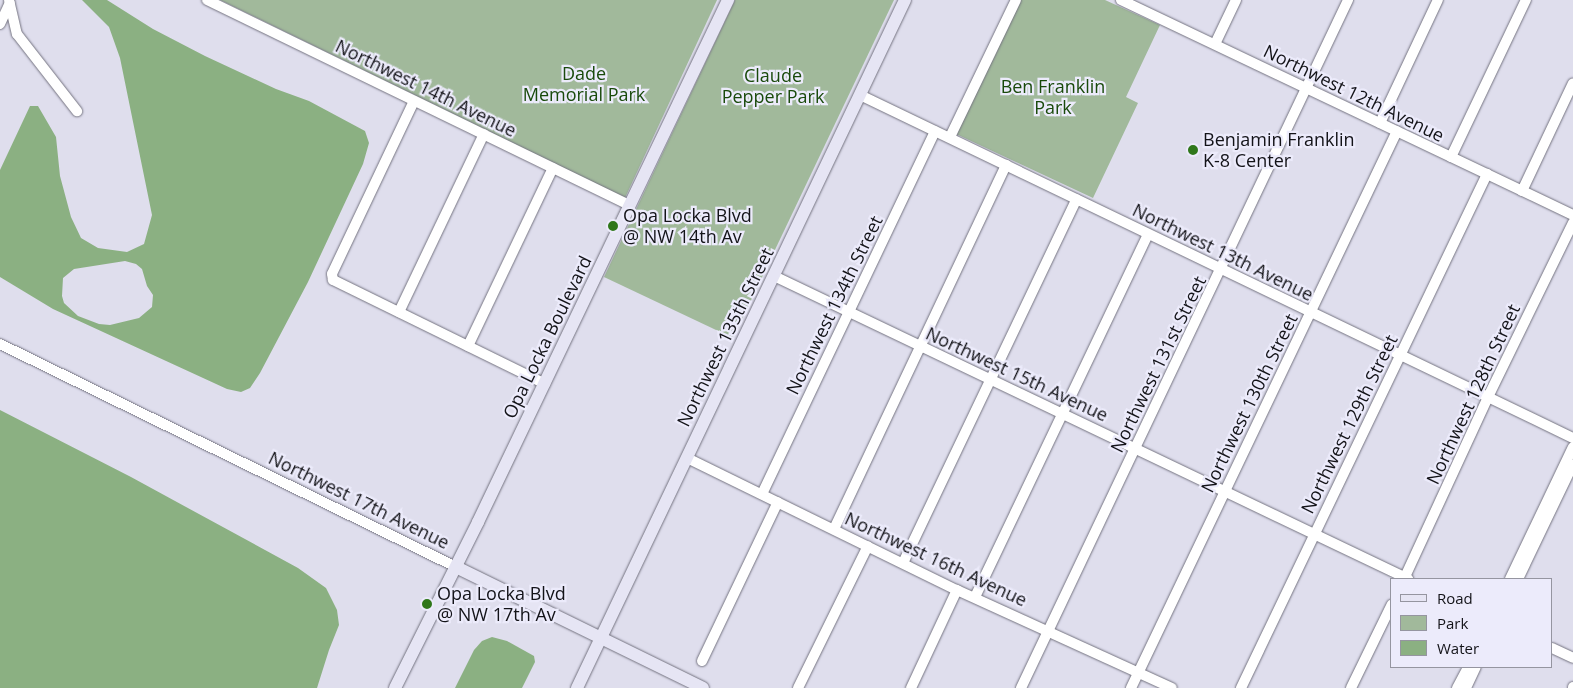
<!DOCTYPE html>
<html>
<head>
<meta charset="utf-8">
<style>
  body { margin:0 }
  #map { position:relative; width:1573px; height:688px; overflow:hidden; background:#dfdeed; font-family:"Open Sans",sans-serif }
  div>[style] { position:absolute }
  [style*='--x'] { left:calc(var(--x)*1px); top:calc(var(--y)*1px); width:calc(var(--w)*1px); rotate:calc(var(--a)*1deg) }
  .green>* { inset:0; background:#a1b99b }
  .water>* { inset:0; background:#8bb082 }
  .roads { filter:drop-shadow(0 0 1px #747380) drop-shadow(0 0 1px #747380) }
  .minor>* { height:10px; margin:-5px; padding:0 5px; transform-origin:5px; border-radius:5px; background:#fff }
  .major>* { height:12px; margin:-6px; padding:0 6px; transform-origin:6px; border-radius:6px; background:#e6e5f4 }
  .dots>* { width:14px; height:14px; translate:-50% -50%; box-sizing:border-box; border:2px solid #ecebfb; border-radius:50% }
  span { translate:-50% -50%; white-space:nowrap; text-align:center; line-height:1.15; -webkit-text-stroke:4.5px #ecebfb; paint-order:stroke }
  .park-label { font-size:18px; color:#194a0b }
  .street-label { font-size:18px; color:#131318 }
  .poi-label { font-size:18px; color:#131318 }
  .left { translate:0 -50%; text-align:left }
  .legend { position:absolute; left:1390px; top:578px; width:162px; height:90px; box-sizing:border-box; background:#ecebfb; border:1px solid #9595a0; margin:0; padding:6px 9px; list-style:none; font-size:15px; color:#131318 }
  .legend li { display:flex; align-items:center; gap:10px; height:25px }
  .legend b { width:25px; border:1px solid #9595a0 }
</style>
</head>
<body>
<div id="map">
  <div class="green">
    <div style="clip-path:polygon(220px 0,717px 0,625px 198px)"></div>
    <div style="clip-path:polygon(735px 0,894px 0,733px 338px,604px 277px)"></div>
    <div style="clip-path:polygon(1020px 0,1105px 0,1160px 25px,1126px 97px,1138px 103px,1093px 198px,956px 134px)"></div>
  </div>
  <div class="water">
    <div style="clip-path:polygon(evenodd,82px 0,107px 0,153px 29px,205px 56px,276px 89px,309px 101px,365px 131px,369px 143px,363px 164px,308px 282px,260px 373px,250px 388px,241px 392px,227px 389px,53px 309px,0 277px,0 170px,30px 106px,38px 106px,56px 137px,60px 176px,71px 217px,81px 238px,98px 248px,127px 252px,144px 244px,152px 215px,120px 58px,109px 27px,82px 0,125px 261px,136px 264px,142px 269px,147px 286px,153px 295px,152px 307px,139px 318px,110px 325px,99px 324px,78px 316px,64px 303px,62px 296px,63px 278px,74px 269px,125px 261px)"></div>
    <div style="clip-path:polygon(0 410px,131px 477px,298px 568px,326px 588px,337px 610px,339px 625px,329px 650px,317px 688px,0 688px)"></div>
    <div style="clip-path:polygon(492px 637px,507px 641px,534px 656px,535px 662px,522px 688px,455px 688px,474px 650px,482px 641px)"></div>
  </div>
  <div class="roads">
    <div class="minor">
      <div style="--x:9;--y:0;--w:35;--a:77"></div>
      <div style="--x:17;--y:34;--w:98;--a:52.1"></div>
      <div style="--x:207;--y:0;--w:470;--a:25.9"></div>
      <div style="--x:1121;--y:0;--w:501;--a:25.44"></div>
      <div style="--x:0;--y:24;--w:23;--a:-65"></div>
      <div style="--x:1215;--y:44;--w:49;--a:-64.5"></div>
      <div style="--x:860;--y:95;--w:791;--a:25.69"></div>
      <div style="--x:414;--y:101;--w:191;--a:115.4"></div>
      <div style="--x:332;--y:274;--w:6;--a:81"></div>
      <div style="--x:333;--y:280;--w:236;--a:26.1"></div>
      <div style="--x:1380;--y:123;--w:136;--a:-64.8"></div>
      <div style="--x:950;--y:137;--w:152;--a:-64.3"></div>
      <div style="--x:1451;--y:157;--w:174;--a:-64.5"></div>
      <div style="--x:1522;--y:191;--w:119;--a:-64.7"></div>
      <div style="--x:774;--y:276;--w:703;--a:25.54"></div>
      <div style="--x:399;--y:312;--w:197;--a:-64.5"></div>
      <div style="--x:0;--y:344;--w:508;--a:26.06"></div>
      <div style="--x:468;--y:346;--w:197;--a:-64.5"></div>
      <div style="--x:687;--y:458;--w:301;--a:26.1"></div>
      <div style="--x:957;--y:590;--w:236;--a:24.5"></div>
      <div style="--x:762;--y:494;--w:402;--a:-64.5"></div>
      <div style="--x:834;--y:529;--w:403;--a:-64.7"></div>
      <div style="--x:903;--y:563;--w:403;--a:-64.5"></div>
      <div style="--x:1404;--y:579;--w:200;--a:-65.2"></div>
      <div style="--x:1488;--y:397;--w:194;--a:-64"></div>
      <div style="--x:1510;--y:579;--w:146;--a:-64.5"></div>
      <div style="--x:1518;--y:579;--w:127;--a:-64.4"></div>
      <div style="--x:975;--y:597;--w:402;--a:-64.5"></div>
      <div style="--x:1552;--y:648;--w:23;--a:25"></div>
      <div style="--x:702;--y:661;--w:176;--a:-64.5"></div>
      <div style="--x:798;--y:688;--w:158;--a:-63.8"></div>
      <div style="--x:911;--y:688;--w:108;--a:-64.9"></div>
      <div style="--x:1021;--y:688;--w:762;--a:-64.58"></div>
      <div style="--x:1131;--y:688;--w:617;--a:-64.47"></div>
      <div style="--x:1241;--y:688;--w:570;--a:-64.42"></div>
      <div style="--x:1351;--y:688;--w:93;--a:-64"></div>
      <div style="--x:1457;--y:688;--w:24;--a:-62"></div>
      <div style="--x:1466;--y:688;--w:23;--a:-65"></div>
      <div style="--x:1573;--y:688;--w:1;--a:-90"></div>
    </div>
    <div class="major">
      <div style="--x:456;--y:567;--w:275;--a:26.1"></div>
      <div style="--x:395;--y:688;--w:186;--a:-63.4"></div>
      <div style="--x:478;--y:522;--w:579;--a:-64.41"></div>
      <div style="--x:577;--y:688;--w:762;--a:-64.51"></div>
    </div>
  </div>
  <div class="dots">
    <div style="left:1193px;top:150px;background:#2f771a"></div>
    <div style="left:613px;top:226px;background:#2f771a"></div>
    <div style="left:427px;top:604px;background:#2f771a"></div>
  </div>
  <div class="park-label">
    <span style="left:584px;top:84px">Dade<br>Memorial Park</span>
    <span style="left:773px;top:86px">Claude<br>Pepper Park</span>
    <span style="left:1053px;top:97px">Ben Franklin<br>Park</span>
  </div>
  <div class="street-label">
    <span style="left:426px;top:88px;rotate:26deg">Northwest 14th Avenue</span>
    <span style="left:1354px;top:93px;rotate:26deg">Northwest 12th Avenue</span>
    <span style="left:1223px;top:252px;rotate:26deg">Northwest 13th Avenue</span>
    <span style="left:834px;top:305px;rotate:-64deg">Northwest 134th Street</span>
    <span style="left:547px;top:337px;rotate:-64deg">Opa Locka Boulevard</span>
    <span style="left:725px;top:337px;rotate:-64deg">Northwest 135th Street</span>
    <span style="left:1158px;top:364px;rotate:-64deg">Northwest 131st Street</span>
    <span style="left:1017px;top:374px;rotate:25deg">Northwest 15th Avenue</span>
    <span style="left:1473px;top:394px;rotate:-65deg">Northwest 128th Street</span>
    <span style="left:1249px;top:403px;rotate:-64deg">Northwest 130th Street</span>
    <span style="left:1349px;top:424px;rotate:-64deg">Northwest 129th Street</span>
    <span style="left:359px;top:500px;rotate:26deg">Northwest 17th Avenue</span>
    <span style="left:936px;top:559px;rotate:25deg">Northwest 16th Avenue</span>
  </div>
  <div class="poi-label">
    <span class="left" style="left:1203px;top:150px">Benjamin Franklin<br>K-8 Center</span>
    <span class="left" style="left:623px;top:226px">Opa Locka Blvd<br>@ NW 14th Av</span>
    <span class="left" style="left:437px;top:604px">Opa Locka Blvd<br>@ NW 17th Av</span>
  </div>
  <ul class="legend">
  <li><b style="height:6px;background:#e6e5f4"></b>Road</li>
  <li><b style="height:14px;background:#a1b99b"></b>Park</li>
  <li><b style="height:14px;background:#8bb082"></b>Water</li>
  </ul>
</div>
</body>
</html>
